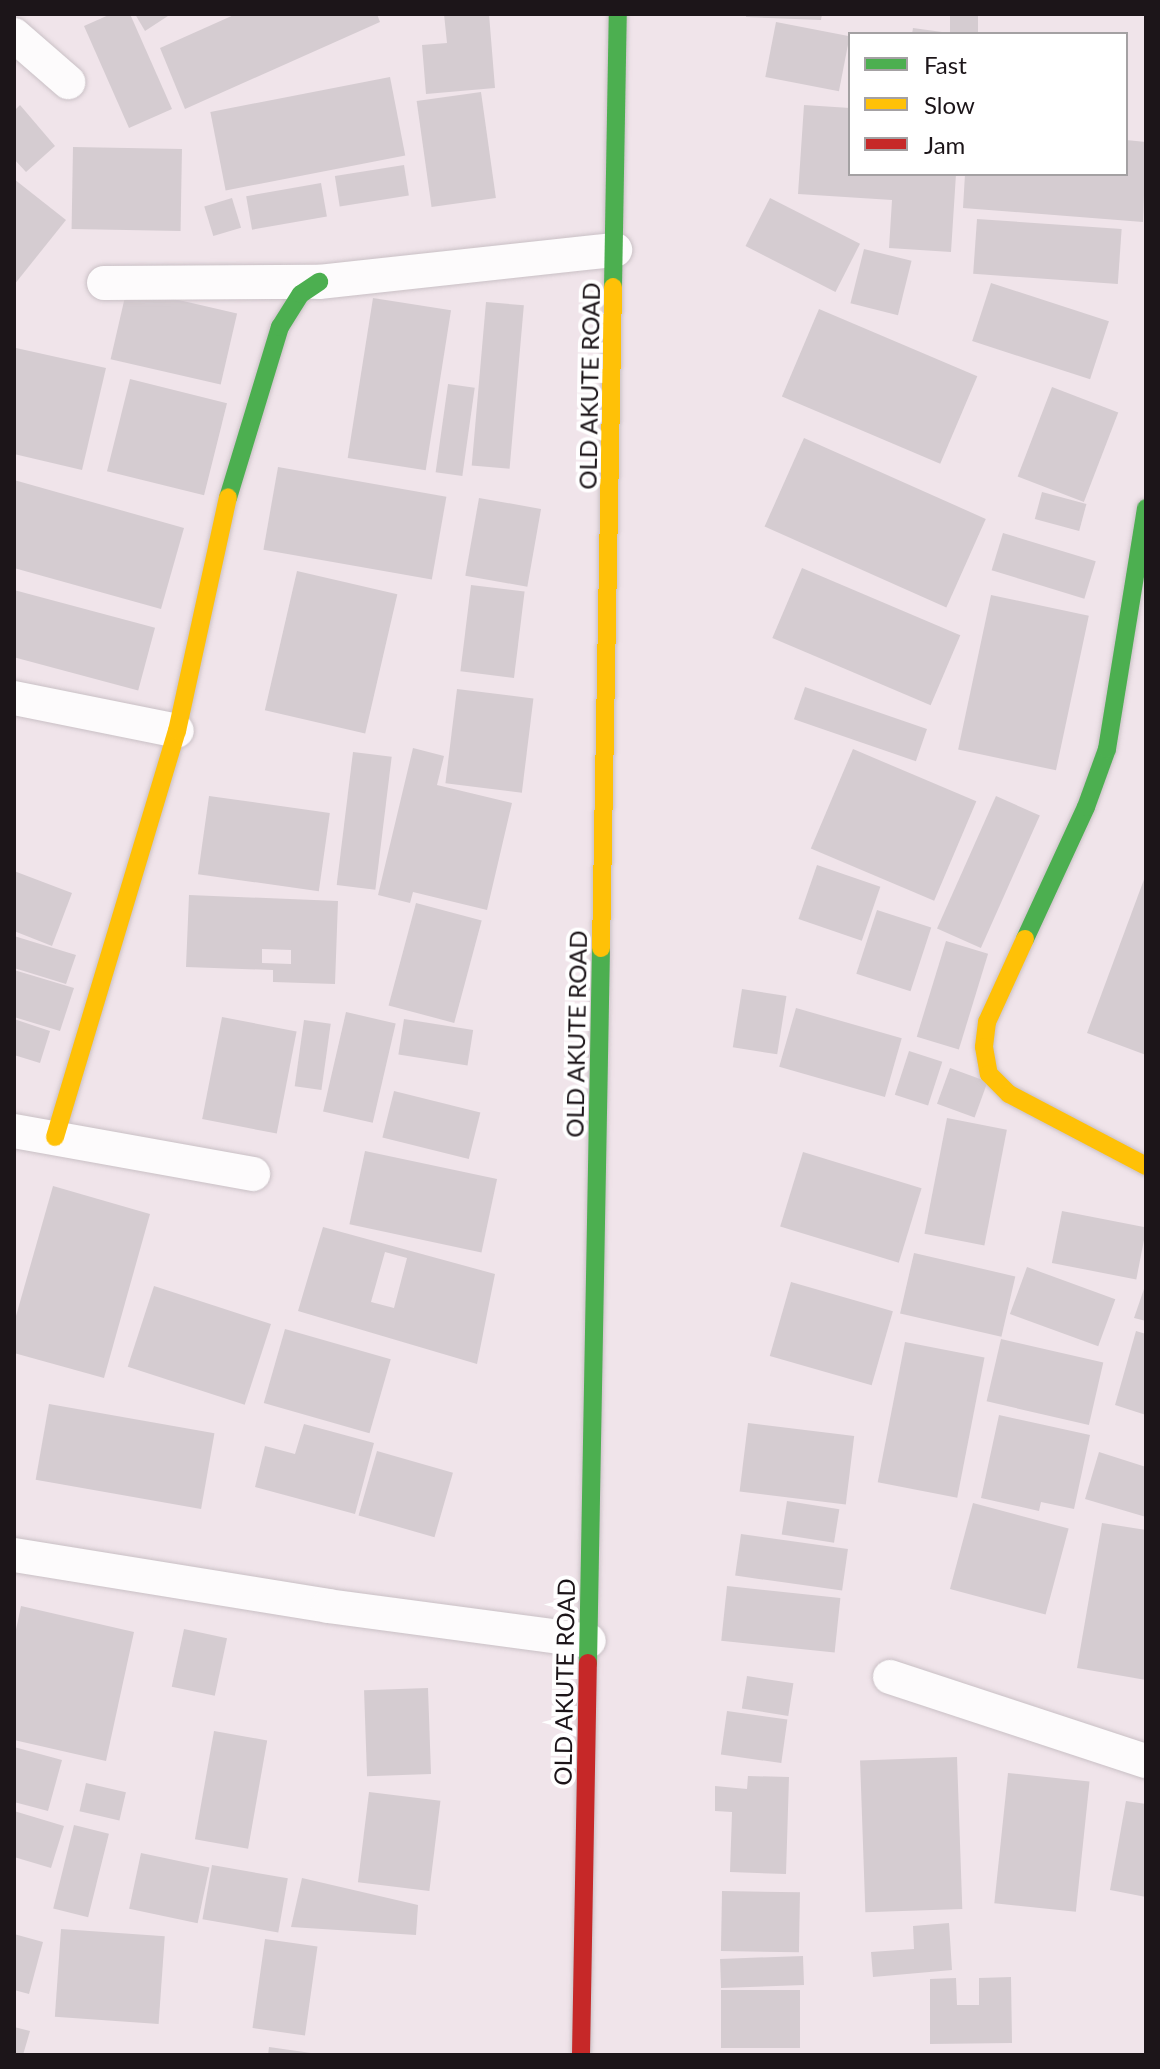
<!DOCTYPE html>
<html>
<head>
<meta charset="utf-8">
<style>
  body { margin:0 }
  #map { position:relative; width:1160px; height:2069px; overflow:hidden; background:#f0e4ea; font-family:Lato,sans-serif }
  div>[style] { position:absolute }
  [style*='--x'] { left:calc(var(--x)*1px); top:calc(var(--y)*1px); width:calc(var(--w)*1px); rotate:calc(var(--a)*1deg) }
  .building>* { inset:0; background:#d5ccd1; transform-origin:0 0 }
  .roads { filter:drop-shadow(0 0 2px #c9c0c5) drop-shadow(0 0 2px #c9c0c5) }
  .street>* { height:34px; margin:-17px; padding:0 17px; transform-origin:17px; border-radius:17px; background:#fdfbfc }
  .fast>* { height:18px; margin:-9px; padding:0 9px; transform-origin:9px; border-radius:9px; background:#4caf50 }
  .slow>* { height:18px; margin:-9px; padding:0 9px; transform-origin:9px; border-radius:9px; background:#ffc107 }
  .jam>* { height:18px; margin:-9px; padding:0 9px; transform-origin:9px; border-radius:9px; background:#c62828 }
  span { translate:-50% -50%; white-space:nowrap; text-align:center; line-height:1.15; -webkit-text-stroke:8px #fff; paint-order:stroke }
  .street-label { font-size:24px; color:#1c1519 }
  .frame { position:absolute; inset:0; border:16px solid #1c1519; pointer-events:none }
  .legend { position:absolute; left:848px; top:32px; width:280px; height:144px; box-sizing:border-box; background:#fff; border:2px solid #a4a1a3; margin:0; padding:10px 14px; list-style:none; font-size:24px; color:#1c1519 }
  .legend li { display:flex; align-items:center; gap:16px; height:40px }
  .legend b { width:40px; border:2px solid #a4a1a3 }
</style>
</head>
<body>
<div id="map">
  <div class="building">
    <div style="clip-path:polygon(111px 14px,130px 14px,172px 109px,129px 128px,84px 26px)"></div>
    <div style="clip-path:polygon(135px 14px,171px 14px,145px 31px)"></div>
    <div style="clip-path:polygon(236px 14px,377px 14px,380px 22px,185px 109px,160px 48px)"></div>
    <div style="clip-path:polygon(444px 14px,489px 14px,495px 88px,426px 94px,422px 45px,447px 43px)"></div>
    <div style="clip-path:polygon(746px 14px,822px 14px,821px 20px,746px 17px)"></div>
    <div style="left:950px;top:14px;width:28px;height:20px"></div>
    <div style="left:776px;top:22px;width:75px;height:56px;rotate:11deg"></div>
    <div style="clip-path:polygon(913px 28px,942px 32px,942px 34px,912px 34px)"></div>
    <div style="left:390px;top:77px;width:80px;height:183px;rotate:79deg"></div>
    <div style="left:481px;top:92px;width:107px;height:65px;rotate:82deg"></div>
    <div style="clip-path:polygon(20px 105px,55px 146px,26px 172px,14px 159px,14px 111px)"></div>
    <div style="clip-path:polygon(804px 105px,850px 108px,850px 174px,956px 174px,951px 252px,889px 248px,892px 200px,798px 194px)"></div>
    <div style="clip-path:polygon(1126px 140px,1146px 142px,1143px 222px,963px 208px,965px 174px,1126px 174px)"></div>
    <div style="left:73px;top:147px;width:109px;height:82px;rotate:1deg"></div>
    <div style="left:404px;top:165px;width:31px;height:70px;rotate:81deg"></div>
    <div style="clip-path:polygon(14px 179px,66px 220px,14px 285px)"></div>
    <div style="left:321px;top:183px;width:34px;height:76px;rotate:80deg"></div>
    <div style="left:232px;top:198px;width:31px;height:29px;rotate:73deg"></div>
    <div style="left:770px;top:198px;width:101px;height:54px;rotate:27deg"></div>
    <div style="left:977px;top:219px;width:145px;height:55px;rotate:4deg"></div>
    <div style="left:864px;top:249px;width:49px;height:56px;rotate:14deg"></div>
    <div style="left:991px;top:283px;width:124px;height:61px;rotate:18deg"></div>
    <div style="left:127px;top:288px;width:113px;height:73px;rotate:13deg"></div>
    <div style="left:373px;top:298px;width:79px;height:162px;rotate:9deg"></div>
    <div style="left:486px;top:302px;width:38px;height:164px;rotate:5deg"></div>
    <div style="left:819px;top:309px;width:172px;height:95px;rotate:23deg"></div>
    <div style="clip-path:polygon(16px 348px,106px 368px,82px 470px,14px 454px)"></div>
    <div style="left:130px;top:379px;width:100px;height:95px;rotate:14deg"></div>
    <div style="left:448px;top:384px;width:27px;height:89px;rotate:8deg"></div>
    <div style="left:1052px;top:387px;width:71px;height:96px;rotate:21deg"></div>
    <div style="left:804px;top:438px;width:199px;height:97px;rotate:24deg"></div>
    <div style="left:278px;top:467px;width:171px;height:84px;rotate:10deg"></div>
    <div style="clip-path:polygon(14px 480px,184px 528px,161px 609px,14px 568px)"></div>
    <div style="left:1042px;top:492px;width:46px;height:28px;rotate:15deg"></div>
    <div style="left:479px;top:498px;width:63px;height:79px;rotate:10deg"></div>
    <div style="left:1003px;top:533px;width:97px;height:39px;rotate:17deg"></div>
    <div style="left:802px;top:568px;width:172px;height:76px;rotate:23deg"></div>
    <div style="left:297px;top:571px;width:103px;height:143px;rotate:13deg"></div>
    <div style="left:471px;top:585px;width:54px;height:87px;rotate:7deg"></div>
    <div style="left:14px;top:590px;width:146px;height:65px;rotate:15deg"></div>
    <div style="left:991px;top:595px;width:100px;height:158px;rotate:12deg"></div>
    <div style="left:805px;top:687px;width:129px;height:34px;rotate:19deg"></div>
    <div style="left:457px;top:689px;width:77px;height:95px;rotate:7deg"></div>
    <div style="clip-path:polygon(413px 748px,444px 756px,437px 785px,512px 803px,487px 910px,413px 892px,410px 903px,378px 895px)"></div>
    <div style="left:853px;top:749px;width:134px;height:108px;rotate:23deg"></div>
    <div style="left:353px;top:752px;width:39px;height:134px;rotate:7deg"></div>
    <div style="left:209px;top:796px;width:122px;height:79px;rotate:8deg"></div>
    <div style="left:996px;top:796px;width:48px;height:145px;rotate:24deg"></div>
    <div style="left:817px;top:865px;width:67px;height:57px;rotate:19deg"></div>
    <div style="clip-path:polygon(14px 871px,72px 893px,52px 946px,14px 931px)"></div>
    <div style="clip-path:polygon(1146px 874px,1146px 1055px,1087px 1033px)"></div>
    <div style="clip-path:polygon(evenodd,189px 895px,338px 901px,335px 984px,273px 982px,273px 970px,186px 967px,189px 895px,262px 949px,291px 950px,291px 964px,262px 963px,262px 949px)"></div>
    <div style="left:416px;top:903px;width:68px;height:106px;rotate:15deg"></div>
    <div style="left:877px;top:910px;width:57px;height:67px;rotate:18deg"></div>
    <div style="clip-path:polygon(14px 936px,76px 955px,66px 984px,14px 968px)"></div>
    <div style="left:946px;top:941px;width:44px;height:100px;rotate:17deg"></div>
    <div style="clip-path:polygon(14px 970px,74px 988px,60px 1031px,14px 1017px)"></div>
    <div style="left:742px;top:989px;width:45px;height:59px;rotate:9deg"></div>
    <div style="left:796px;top:1008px;width:110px;height:61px;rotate:16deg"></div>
    <div style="left:346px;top:1012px;width:51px;height:102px;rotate:13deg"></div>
    <div style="left:222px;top:1017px;width:76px;height:104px;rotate:11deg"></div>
    <div style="clip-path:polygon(14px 1019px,50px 1031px,40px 1063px,14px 1055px)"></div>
    <div style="left:404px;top:1019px;width:70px;height:36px;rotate:9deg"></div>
    <div style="left:304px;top:1020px;width:27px;height:67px;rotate:8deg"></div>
    <div style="left:909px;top:1051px;width:35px;height:46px;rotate:18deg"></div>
    <div style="left:950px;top:1068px;width:40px;height:38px;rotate:20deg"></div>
    <div style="left:394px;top:1091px;width:89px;height:48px;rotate:14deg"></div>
    <div style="left:947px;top:1118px;width:61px;height:118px;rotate:11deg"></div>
    <div style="left:365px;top:1151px;width:135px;height:75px;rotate:12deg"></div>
    <div style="left:803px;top:1152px;width:124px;height:78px;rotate:17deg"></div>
    <div style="clip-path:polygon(53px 1186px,150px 1214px,104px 1378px,14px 1353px,14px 1323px)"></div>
    <div style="left:1062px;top:1211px;width:86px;height:53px;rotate:11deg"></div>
    <div style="clip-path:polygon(evenodd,323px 1227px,495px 1274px,477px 1364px,298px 1311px,323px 1227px,385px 1252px,407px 1258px,394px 1308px,371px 1302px,385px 1252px)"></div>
    <div style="left:914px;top:1253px;width:104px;height:62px;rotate:13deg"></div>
    <div style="left:1027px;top:1267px;width:94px;height:50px;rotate:20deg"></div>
    <div style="left:791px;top:1282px;width:106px;height:77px;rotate:16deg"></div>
    <div style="clip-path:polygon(1146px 1283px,1146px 1321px,1134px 1318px)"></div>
    <div style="left:154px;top:1286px;width:123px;height:85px;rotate:18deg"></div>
    <div style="left:285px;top:1329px;width:110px;height:77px;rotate:16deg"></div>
    <div style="clip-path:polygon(1136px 1331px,1146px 1334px,1146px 1415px,1115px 1405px)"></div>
    <div style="left:1001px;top:1339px;width:105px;height:64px;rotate:13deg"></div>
    <div style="left:905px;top:1342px;width:81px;height:143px;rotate:11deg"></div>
    <div style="left:49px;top:1404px;width:168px;height:77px;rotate:10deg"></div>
    <div style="clip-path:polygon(999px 1415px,1090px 1435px,1074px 1509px,1041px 1502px,1039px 1511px,981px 1498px)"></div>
    <div style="left:748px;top:1423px;width:107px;height:69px;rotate:7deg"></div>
    <div style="clip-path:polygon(304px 1424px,374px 1443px,355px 1514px,255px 1487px,265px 1446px,295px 1454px)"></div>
    <div style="left:377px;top:1451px;width:79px;height:67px;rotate:16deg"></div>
    <div style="clip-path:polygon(1099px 1452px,1146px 1467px,1146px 1517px,1085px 1499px)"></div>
    <div style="left:787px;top:1501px;width:53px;height:34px;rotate:9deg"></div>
    <div style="left:973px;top:1503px;width:99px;height:89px;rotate:15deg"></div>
    <div style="clip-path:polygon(1102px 1523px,1146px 1530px,1146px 1680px,1077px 1668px)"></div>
    <div style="left:741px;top:1534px;width:108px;height:42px;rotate:8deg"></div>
    <div style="left:727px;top:1586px;width:114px;height:55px;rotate:6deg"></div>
    <div style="clip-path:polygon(21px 1606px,134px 1632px,106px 1761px,14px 1740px,14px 1639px)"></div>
    <div style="left:184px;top:1629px;width:44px;height:59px;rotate:12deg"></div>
    <div style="left:747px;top:1676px;width:47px;height:33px;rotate:9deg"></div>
    <div style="left:428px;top:1688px;width:86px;height:64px;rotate:88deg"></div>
    <div style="left:727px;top:1711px;width:61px;height:44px;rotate:8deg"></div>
    <div style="left:214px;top:1731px;width:54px;height:110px;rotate:10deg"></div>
    <div style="clip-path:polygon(14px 1747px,62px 1760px,48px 1811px,14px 1802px)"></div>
    <div style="left:957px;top:1757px;width:152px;height:97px;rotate:88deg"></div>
    <div style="left:1008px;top:1773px;width:82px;height:131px;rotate:6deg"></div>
    <div style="clip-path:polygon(748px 1776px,789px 1777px,786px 1874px,730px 1872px,732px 1812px,715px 1811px,715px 1786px,747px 1789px)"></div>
    <div style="left:86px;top:1783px;width:41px;height:29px;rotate:13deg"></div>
    <div style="left:369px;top:1792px;width:72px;height:91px;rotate:7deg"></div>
    <div style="clip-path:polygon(1126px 1801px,1146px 1804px,1146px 1897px,1110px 1890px)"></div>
    <div style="clip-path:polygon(14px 1811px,64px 1826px,51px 1868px,14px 1857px)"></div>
    <div style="left:74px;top:1825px;width:36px;height:86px;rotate:14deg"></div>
    <div style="left:141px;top:1853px;width:70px;height:57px;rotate:12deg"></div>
    <div style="left:212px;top:1865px;width:77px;height:55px;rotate:10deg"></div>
    <div style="clip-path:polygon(302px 1878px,418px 1905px,416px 1935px,291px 1927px)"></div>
    <div style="left:722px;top:1891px;width:78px;height:60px;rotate:1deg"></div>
    <div style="clip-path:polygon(949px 1923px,952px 1970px,873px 1977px,871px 1952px,914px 1949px,913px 1926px)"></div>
    <div style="left:61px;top:1929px;width:104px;height:88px;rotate:4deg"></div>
    <div style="clip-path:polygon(14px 1934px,43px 1942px,29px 1994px,14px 1990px)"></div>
    <div style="left:265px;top:1939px;width:53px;height:90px;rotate:8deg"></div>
    <div style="left:803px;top:1956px;width:29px;height:83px;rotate:88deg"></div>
    <div style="clip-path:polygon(1011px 1977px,1012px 2043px,930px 2044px,930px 1979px,956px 1978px,957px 2005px,979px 2005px,979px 1978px)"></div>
    <div style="left:721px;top:1990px;width:79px;height:58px"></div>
    <div style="clip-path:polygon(14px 2027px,30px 2031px,23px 2055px,14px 2055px)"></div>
    <div style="clip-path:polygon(269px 2047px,311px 2053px,311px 2055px,268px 2055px)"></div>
  </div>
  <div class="roads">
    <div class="street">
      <div style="--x:14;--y:35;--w:72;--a:41"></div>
      <div style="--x:104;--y:283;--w:215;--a:-0.3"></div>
      <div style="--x:319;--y:282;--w:298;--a:-6.2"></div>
      <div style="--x:14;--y:698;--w:166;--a:11.4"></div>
      <div style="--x:14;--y:1131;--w:243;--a:10.2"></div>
      <div style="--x:14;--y:1555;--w:318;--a:9.2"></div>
      <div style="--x:328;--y:1606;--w:263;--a:7.6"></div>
      <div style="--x:890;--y:1677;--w:269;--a:18.2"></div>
    </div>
    <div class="fast">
      <div style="--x:613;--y:287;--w:273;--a:-89"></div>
      <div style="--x:228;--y:498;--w:179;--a:-73.1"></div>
      <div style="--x:280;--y:327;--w:39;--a:-58"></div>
      <div style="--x:301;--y:294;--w:22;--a:-34"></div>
      <div style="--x:1025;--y:939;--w:145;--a:-65.2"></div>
      <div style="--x:1086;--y:807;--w:62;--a:-70.1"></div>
      <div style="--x:1107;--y:749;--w:244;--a:-80.8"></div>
      <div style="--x:588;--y:1663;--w:715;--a:-88.96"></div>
    </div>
    <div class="slow">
      <div style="--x:1025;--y:939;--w:91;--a:114.6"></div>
      <div style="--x:987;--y:1022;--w:25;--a:97"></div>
      <div style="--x:984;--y:1047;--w:27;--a:80"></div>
      <div style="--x:989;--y:1074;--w:28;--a:45"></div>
      <div style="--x:1009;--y:1094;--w:155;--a:27.7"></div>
      <div style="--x:601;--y:948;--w:661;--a:-88.96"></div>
      <div style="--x:55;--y:1137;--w:424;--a:-73.3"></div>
      <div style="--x:177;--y:731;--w:239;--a:-77.7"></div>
    </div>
    <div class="jam">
      <div style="--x:581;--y:2055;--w:392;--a:-89"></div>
    </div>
  </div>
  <div class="street-label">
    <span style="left:589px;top:386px;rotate:-89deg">OLD AKUTE ROAD</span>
    <span style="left:576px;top:1034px;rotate:-89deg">OLD AKUTE ROAD</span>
    <span style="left:564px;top:1682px;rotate:-89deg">OLD AKUTE ROAD</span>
  </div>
  <div class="frame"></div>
  <ul class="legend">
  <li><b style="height:10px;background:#4caf50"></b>Fast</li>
  <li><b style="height:10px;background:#ffc107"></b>Slow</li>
  <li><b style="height:10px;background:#c62828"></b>Jam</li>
  </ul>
</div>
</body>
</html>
